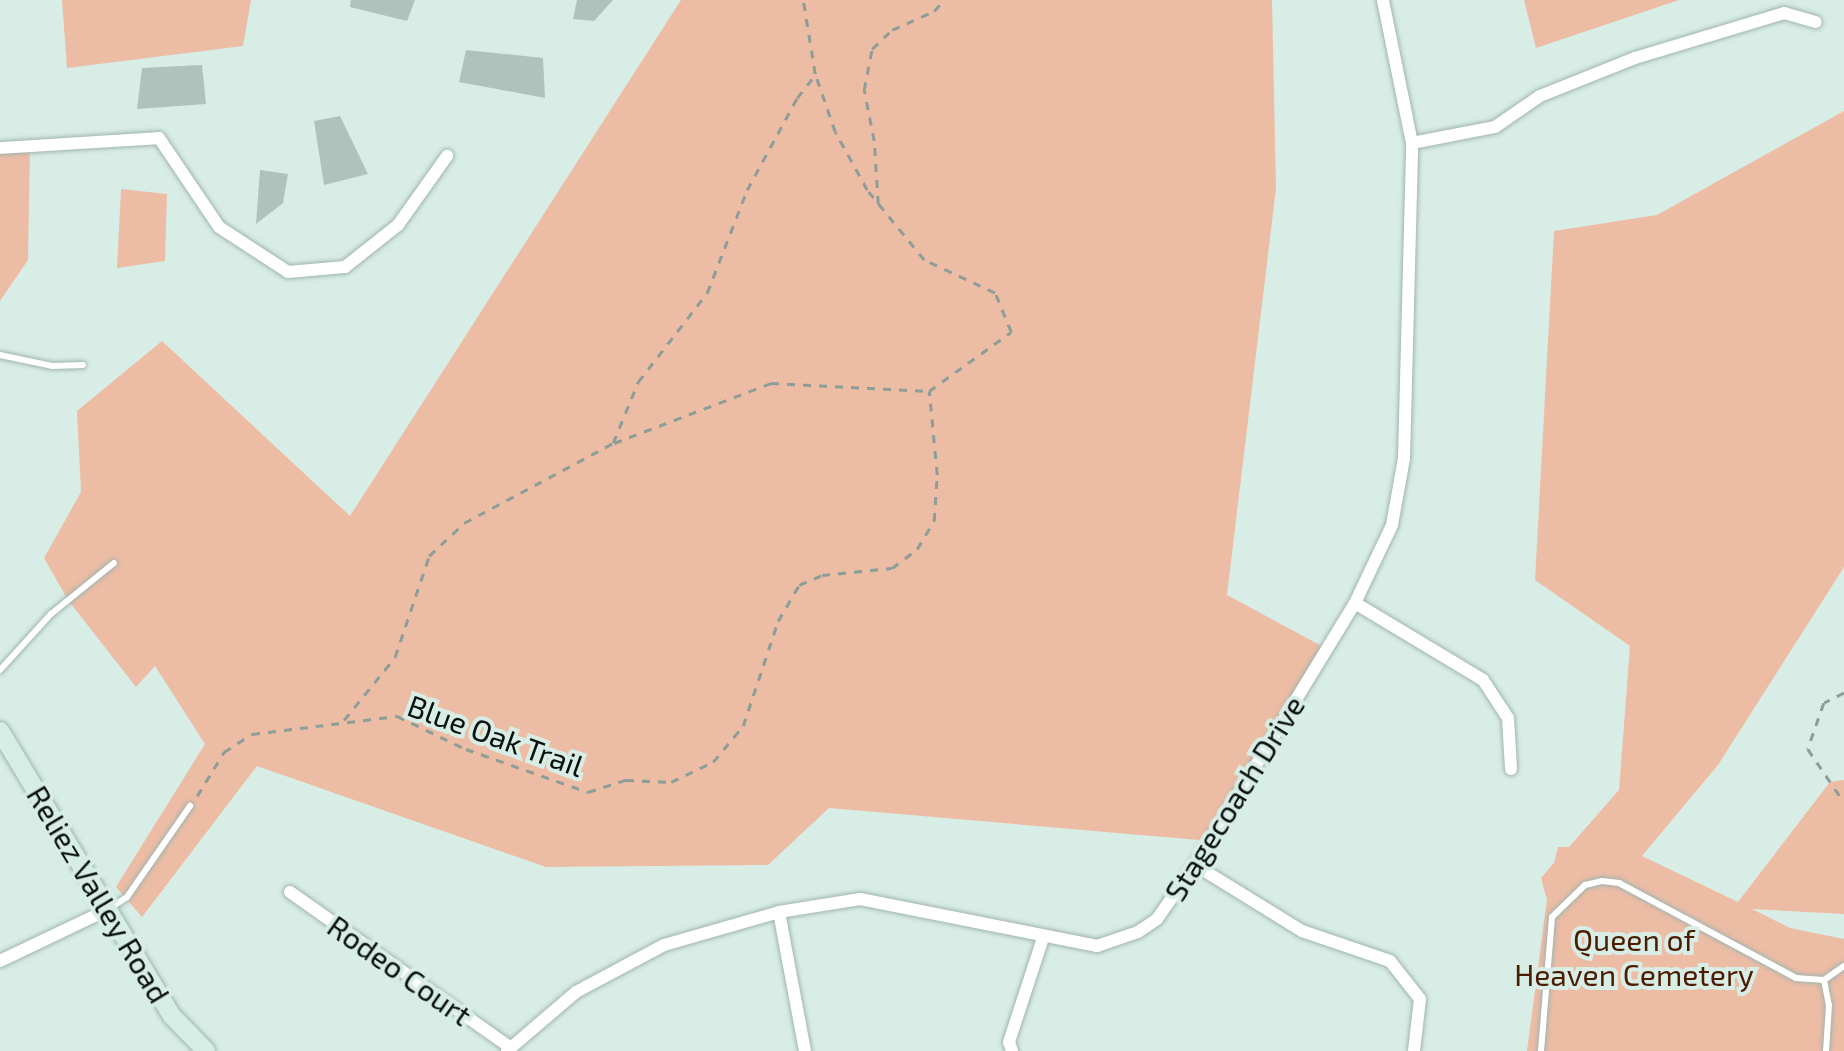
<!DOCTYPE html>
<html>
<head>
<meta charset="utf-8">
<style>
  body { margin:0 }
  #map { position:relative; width:1844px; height:1051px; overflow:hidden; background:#d8ede6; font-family:"Exo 2",sans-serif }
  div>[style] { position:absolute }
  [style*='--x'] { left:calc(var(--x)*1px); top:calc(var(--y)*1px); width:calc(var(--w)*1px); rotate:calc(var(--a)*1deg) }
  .green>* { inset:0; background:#edbca5 }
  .building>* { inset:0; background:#aec3bb }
  .path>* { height:2.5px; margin-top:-1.25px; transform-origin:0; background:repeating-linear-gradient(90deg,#8d9d97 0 8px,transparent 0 16px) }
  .roads { filter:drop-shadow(0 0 2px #a1b5ae) drop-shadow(0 0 2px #a1b5ae) }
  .lane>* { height:6px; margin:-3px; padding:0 3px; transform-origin:3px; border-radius:3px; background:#fff }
  .street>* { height:12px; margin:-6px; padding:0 6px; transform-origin:6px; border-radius:6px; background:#fff }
  .secondary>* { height:18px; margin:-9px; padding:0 9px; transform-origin:9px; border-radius:9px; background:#d4eee6 }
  span { translate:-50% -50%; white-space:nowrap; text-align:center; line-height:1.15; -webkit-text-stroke:8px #d8ede6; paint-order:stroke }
  .street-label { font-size:30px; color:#09100d }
  .park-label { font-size:30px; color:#4c1c00 }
</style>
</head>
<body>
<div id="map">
  <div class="green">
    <div style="clip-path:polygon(62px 0,251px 0,243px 46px,67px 68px)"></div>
    <div style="clip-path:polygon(681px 0,1272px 0,1276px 188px,1227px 595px,1327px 649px,1210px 841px,829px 808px,768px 865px,546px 867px,257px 766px,142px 917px,116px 887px,205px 744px,155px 666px,136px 687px,68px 600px,44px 558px,81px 492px,77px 411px,162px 341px,350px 516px)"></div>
    <div style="clip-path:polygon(1524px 0,1679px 0,1536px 48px)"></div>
    <div style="clip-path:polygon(1844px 111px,1844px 567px,1718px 765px,1642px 856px,1738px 902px,1830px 782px,1844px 780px,1844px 914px,1752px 909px,1790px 928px,1844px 939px,1844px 1051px,1527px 1051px,1547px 900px,1541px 878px,1554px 863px,1558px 847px,1569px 847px,1619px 790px,1630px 646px,1535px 580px,1554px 231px,1657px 215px)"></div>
    <div style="clip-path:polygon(30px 146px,28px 260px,0 301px,0 148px)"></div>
    <div style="clip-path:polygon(121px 189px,167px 194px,165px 261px,117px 268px)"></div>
  </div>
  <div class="building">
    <div style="clip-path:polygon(351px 0,415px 0,407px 21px,350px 7px)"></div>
    <div style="clip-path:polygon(577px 0,613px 0,594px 21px,573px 19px)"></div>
    <div style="clip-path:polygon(466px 50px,543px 58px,545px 98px,459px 82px)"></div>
    <div style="clip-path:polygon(202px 65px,206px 104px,137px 109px,142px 68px)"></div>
    <div style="clip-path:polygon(340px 116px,368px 174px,324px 185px,314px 121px)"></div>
    <div style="clip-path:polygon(260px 170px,288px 174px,283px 203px,256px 224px)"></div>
  </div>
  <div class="path">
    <div style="--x:878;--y:204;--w:63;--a:-93.6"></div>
    <div style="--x:874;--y:141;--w:52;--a:-101.1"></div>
    <div style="--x:864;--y:90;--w:42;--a:-79"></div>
    <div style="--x:872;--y:49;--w:28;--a:-44"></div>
    <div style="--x:892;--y:30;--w:46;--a:-24.3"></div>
    <div style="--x:934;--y:11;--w:15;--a:-48"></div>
    <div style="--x:614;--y:443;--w:168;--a:-20.9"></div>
    <div style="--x:771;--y:383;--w:158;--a:2.9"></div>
    <div style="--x:1844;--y:693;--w:22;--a:153"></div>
    <div style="--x:1824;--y:703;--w:49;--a:109.2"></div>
    <div style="--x:1808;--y:749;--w:64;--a:55.8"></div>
    <div style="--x:344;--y:720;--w:81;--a:-51"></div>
    <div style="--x:395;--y:657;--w:107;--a:-71.4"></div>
    <div style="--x:429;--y:556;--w:48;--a:-43.3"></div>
    <div style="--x:464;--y:523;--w:169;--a:-28.2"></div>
    <div style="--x:613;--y:443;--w:66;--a:-67.7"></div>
    <div style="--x:638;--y:382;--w:113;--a:-52.2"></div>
    <div style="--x:707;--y:293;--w:110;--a:-68.8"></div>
    <div style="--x:747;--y:190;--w:105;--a:-61.5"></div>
    <div style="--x:797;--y:98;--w:28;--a:-52"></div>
    <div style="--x:197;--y:796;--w:52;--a:-58.5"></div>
    <div style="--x:224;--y:752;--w:33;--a:-33"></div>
    <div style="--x:252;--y:734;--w:146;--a:-7.1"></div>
    <div style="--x:397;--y:716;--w:76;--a:25.6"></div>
    <div style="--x:466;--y:749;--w:129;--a:19.4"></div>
    <div style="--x:588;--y:792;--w:40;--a:-18"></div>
    <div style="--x:626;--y:780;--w:45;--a:2.5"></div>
    <div style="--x:671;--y:782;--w:47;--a:-25.5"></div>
    <div style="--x:713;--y:762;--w:47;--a:-50.2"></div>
    <div style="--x:743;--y:726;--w:111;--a:-71.6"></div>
    <div style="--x:778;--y:621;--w:42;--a:-59.7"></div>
    <div style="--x:799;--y:585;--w:25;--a:-23"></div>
    <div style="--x:822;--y:575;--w:70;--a:-5.7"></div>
    <div style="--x:892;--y:568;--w:31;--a:-37"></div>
    <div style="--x:917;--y:549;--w:33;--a:-59"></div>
    <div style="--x:934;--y:521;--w:46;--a:-86.3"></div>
    <div style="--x:937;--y:475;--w:84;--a:-95.4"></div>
    <div style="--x:929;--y:391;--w:101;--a:-35.7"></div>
    <div style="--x:1011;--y:332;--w:42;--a:-112.3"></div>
    <div style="--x:995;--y:293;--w:78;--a:-155.1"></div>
    <div style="--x:924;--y:260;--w:90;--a:-129.2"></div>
    <div style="--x:867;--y:190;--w:66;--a:-118.9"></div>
    <div style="--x:835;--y:132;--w:61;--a:-109"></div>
    <div style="--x:815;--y:74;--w:75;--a:-99.2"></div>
  </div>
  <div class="roads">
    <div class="lane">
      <div style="--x:0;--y:355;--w:53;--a:11.9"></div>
      <div style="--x:52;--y:366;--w:31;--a:-2"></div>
      <div style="--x:0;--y:670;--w:76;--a:-47.7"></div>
      <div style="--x:51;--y:614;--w:81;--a:-39"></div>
      <div style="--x:112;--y:907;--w:18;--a:-34"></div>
      <div style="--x:127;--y:897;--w:111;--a:-55.3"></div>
      <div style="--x:1824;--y:980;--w:25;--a:79"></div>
      <div style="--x:1829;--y:1005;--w:46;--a:93.7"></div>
      <div style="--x:1541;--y:1051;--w:134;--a:-85.3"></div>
      <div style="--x:1552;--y:917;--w:46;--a:-44.1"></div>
      <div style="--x:1585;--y:885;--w:17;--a:-13"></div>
      <div style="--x:1602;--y:881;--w:17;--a:7"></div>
      <div style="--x:1619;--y:883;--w:201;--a:28.2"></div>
      <div style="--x:1796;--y:978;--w:28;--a:4"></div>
      <div style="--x:1824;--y:980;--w:24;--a:-35"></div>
    </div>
    <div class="street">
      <div style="--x:1412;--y:143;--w:85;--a:-10.9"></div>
      <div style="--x:1495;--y:127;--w:55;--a:-34.6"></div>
      <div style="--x:1540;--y:96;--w:102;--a:-21.8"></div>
      <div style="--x:1635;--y:58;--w:156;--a:-16.8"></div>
      <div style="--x:1784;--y:13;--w:33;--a:16"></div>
      <div style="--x:0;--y:148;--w:159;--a:-3.6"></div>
      <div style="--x:159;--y:138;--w:107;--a:56"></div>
      <div style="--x:219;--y:227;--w:82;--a:33.1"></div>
      <div style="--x:288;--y:272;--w:57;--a:-5"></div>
      <div style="--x:345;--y:267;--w:68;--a:-38.4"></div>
      <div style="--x:398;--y:225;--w:85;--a:-54.6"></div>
      <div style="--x:1355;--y:603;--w:149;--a:31"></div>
      <div style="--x:1483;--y:680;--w:45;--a:56.7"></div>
      <div style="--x:1508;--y:718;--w:51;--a:86.6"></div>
      <div style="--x:1195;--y:865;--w:126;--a:31.7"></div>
      <div style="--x:1302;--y:931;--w:93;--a:18.8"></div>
      <div style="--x:1390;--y:961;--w:48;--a:51.7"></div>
      <div style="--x:1420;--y:999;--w:52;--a:96.6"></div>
      <div style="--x:290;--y:892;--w:269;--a:35.2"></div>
      <div style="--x:779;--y:912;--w:141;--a:79.4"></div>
      <div style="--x:0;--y:961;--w:121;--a:-25.5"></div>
      <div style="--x:507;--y:1051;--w:91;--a:-40.5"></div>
      <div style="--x:576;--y:992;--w:100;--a:-28.1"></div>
      <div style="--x:664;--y:945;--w:120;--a:-16"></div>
      <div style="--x:779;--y:912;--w:82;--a:-9.1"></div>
      <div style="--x:860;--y:899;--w:242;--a:11.2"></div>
      <div style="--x:1097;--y:946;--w:43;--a:-18.9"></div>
      <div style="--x:1138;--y:932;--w:23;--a:-34"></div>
      <div style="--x:1157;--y:919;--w:66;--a:-54.9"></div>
      <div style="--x:1195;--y:865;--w:307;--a:-58.6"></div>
      <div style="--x:1355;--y:603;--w:86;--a:-64.6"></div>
      <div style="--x:1392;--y:525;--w:68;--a:-79.8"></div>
      <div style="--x:1404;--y:458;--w:315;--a:-88.5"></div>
      <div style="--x:1412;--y:143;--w:146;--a:-101.5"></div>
      <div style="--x:1012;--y:1051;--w:9;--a:-108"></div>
      <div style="--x:1009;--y:1042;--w:109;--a:-71.9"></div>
    </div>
    <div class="secondary">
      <div style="--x:0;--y:731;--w:333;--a:58.9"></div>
      <div style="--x:172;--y:1016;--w:49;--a:45.8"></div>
    </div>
  </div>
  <div class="street-label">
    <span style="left:496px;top:735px;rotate:20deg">Blue Oak Trail</span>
    <span style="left:1234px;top:798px;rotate:-58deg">Stagecoach Drive</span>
    <span style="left:99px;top:894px;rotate:59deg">Reliez Valley Road</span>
    <span style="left:400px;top:970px;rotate:35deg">Rodeo Court</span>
  </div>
  <div class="park-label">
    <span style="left:1634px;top:956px">Queen of<br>Heaven Cemetery</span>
  </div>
</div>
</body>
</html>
